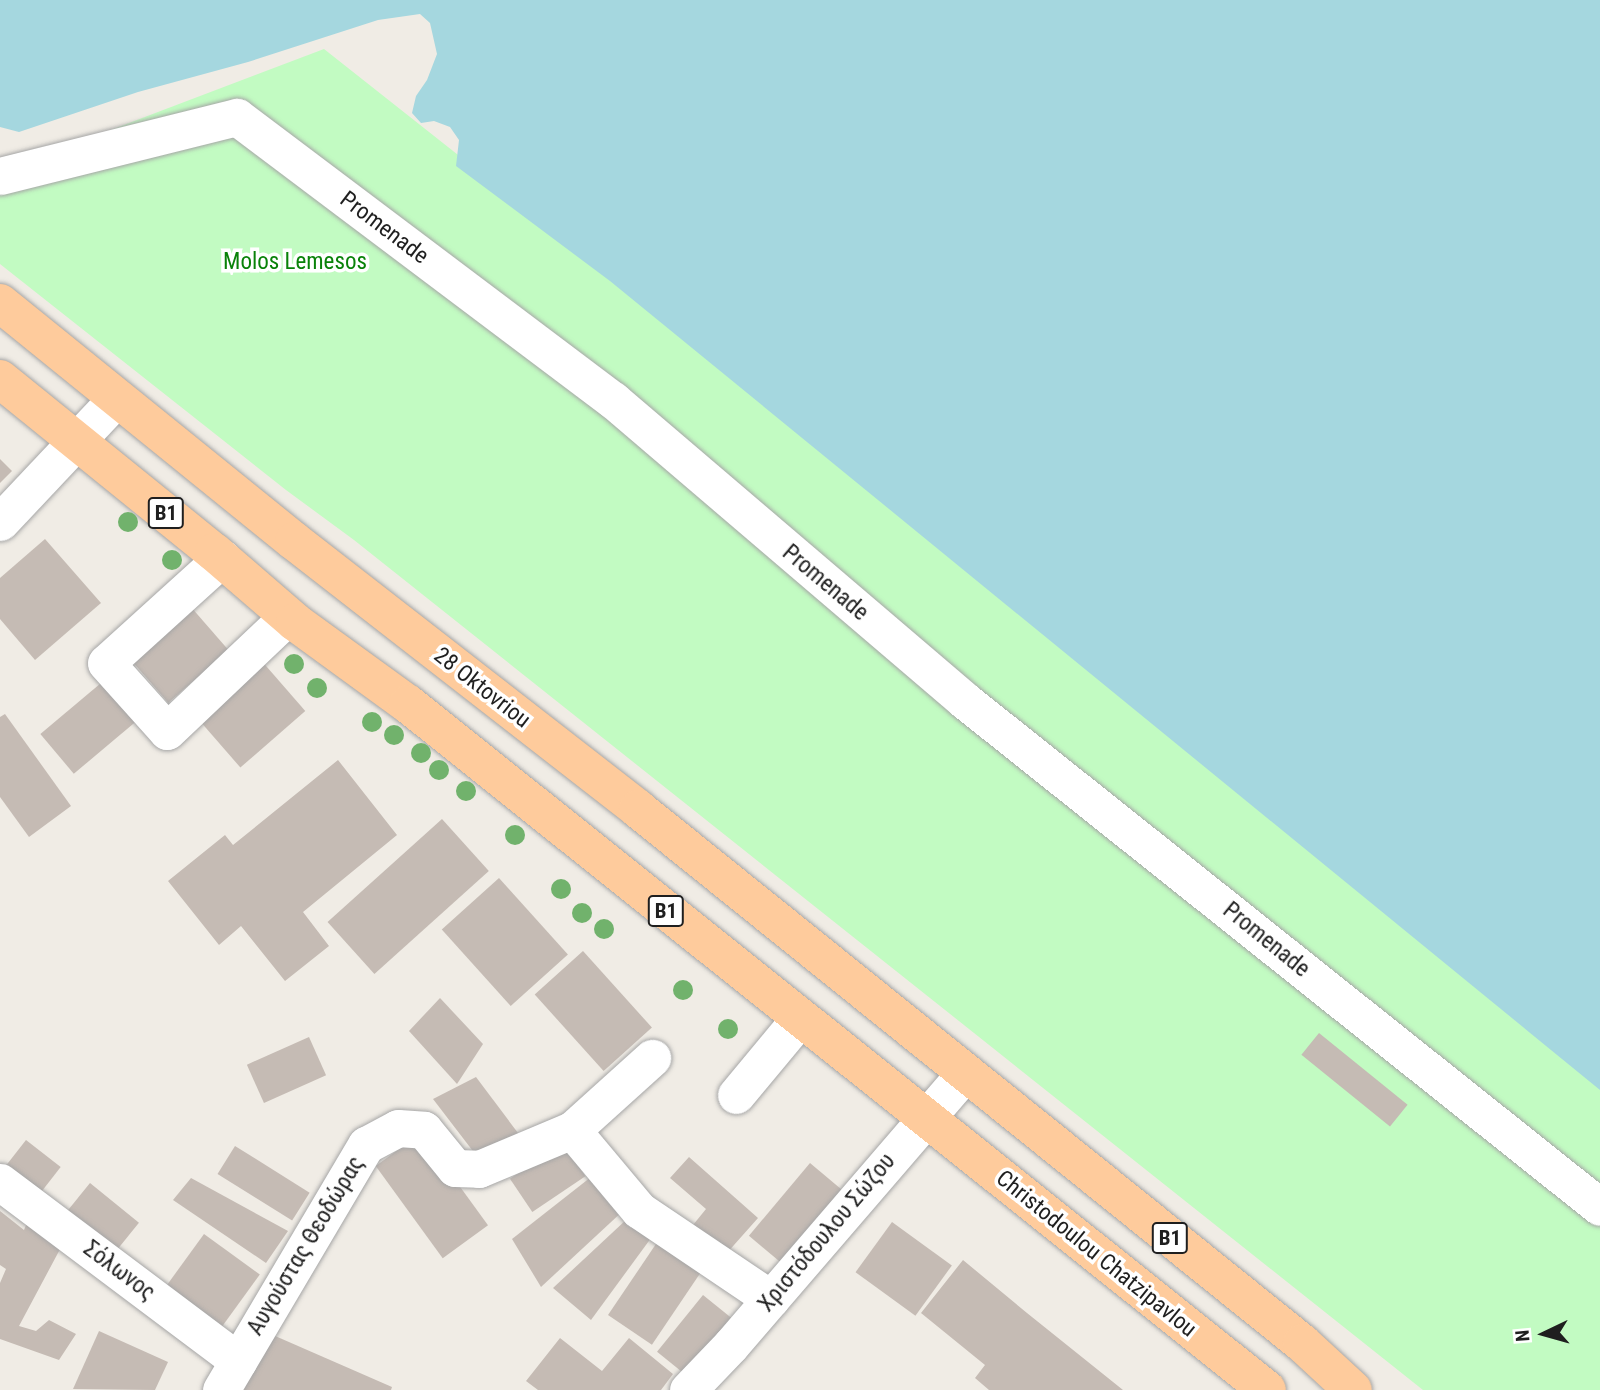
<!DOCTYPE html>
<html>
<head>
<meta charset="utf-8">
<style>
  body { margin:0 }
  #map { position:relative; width:1600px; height:1390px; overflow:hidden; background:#f0ece5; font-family:"Roboto Condensed",sans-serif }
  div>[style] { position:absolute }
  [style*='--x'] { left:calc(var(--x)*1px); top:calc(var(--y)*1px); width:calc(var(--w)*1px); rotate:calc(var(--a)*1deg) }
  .park>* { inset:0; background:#c2fbc2 }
  .water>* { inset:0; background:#a5d7df }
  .building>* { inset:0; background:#c5bbb4; transform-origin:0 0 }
  .roads { filter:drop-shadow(0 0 2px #a6a6a6) drop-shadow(0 0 2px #a6a6a6) }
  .minor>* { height:37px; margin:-18.5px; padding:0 18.5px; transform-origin:18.5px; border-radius:18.5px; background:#fff }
  .major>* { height:38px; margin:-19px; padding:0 19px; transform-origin:19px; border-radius:19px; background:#fecb9c }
  .trees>* { width:20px; height:20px; margin:-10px; border-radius:50%; background:#71b26c }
  span { translate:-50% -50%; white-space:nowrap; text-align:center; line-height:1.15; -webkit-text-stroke:7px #fff; paint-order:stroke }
  .shield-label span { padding:2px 5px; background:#fff; border:2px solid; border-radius:5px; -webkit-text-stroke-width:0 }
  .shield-label { font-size:21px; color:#1f1f1f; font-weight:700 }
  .street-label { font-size:23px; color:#1f1f1f }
  .park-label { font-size:23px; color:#098209 }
  .north { position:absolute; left:1509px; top:1299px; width:70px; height:70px; -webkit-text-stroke:5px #fff; paint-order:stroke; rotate:265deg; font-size:19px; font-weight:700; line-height:28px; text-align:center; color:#1f1f1f }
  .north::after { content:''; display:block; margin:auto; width:24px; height:32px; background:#1f1f1f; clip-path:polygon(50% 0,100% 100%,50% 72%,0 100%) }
</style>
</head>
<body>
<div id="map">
  <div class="park">
    <div style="clip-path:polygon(324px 49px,1276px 801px,1600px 1062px,1600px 1390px,1423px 1390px,354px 540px,286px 490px,0 264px,0 172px)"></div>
  </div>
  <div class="water">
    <div style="clip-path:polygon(0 0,1600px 0,1600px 1090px,610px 281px,456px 166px,459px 140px,450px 127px,434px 121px,421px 123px,412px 113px,416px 96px,427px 80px,437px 54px,430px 23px,420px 14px,378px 20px,248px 62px,138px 92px,19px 132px,0 127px)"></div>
  </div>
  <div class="building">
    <div style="clip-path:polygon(0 459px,12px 471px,0 483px)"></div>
    <div style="clip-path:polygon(45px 539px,101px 603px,35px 660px,0 619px,0 578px)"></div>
    <div style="left:184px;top:599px;width:68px;height:80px;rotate:49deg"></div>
    <div style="left:260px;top:659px;width:69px;height:86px;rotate:49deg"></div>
    <div style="left:107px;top:678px;width:52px;height:87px;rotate:50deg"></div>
    <div style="clip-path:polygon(5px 714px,71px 806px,29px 837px,0 797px,0 717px)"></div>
    <div style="clip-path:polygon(338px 760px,397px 835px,303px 912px,329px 946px,285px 981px,241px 926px,219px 945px,168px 881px,225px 835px,233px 845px)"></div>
    <div style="left:442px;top:819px;width:70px;height:154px;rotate:48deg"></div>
    <div style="left:499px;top:878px;width:103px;height:77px;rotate:48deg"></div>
    <div style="left:583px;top:951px;width:103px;height:65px;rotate:48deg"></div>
    <div style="clip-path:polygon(440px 998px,483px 1044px,457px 1084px,409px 1031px)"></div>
    <div style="left:1319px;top:1033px;width:114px;height:28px;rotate:39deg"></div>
    <div style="left:309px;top:1037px;width:42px;height:68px;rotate:66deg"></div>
    <div style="clip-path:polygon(476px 1077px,521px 1137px,479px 1159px,433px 1099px)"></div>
    <div style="left:421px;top:1133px;width:114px;height:56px;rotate:54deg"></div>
    <div style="left:26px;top:1140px;width:44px;height:43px;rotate:38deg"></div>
    <div style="left:563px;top:1143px;width:40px;height:64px;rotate:56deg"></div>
    <div style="left:235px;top:1146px;width:88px;height:33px;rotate:32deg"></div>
    <div style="clip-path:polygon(689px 1157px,758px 1218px,726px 1254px,693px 1225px,706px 1209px,670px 1178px)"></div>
    <div style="left:810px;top:1163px;width:42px;height:95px;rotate:40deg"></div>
    <div style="clip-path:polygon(591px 1177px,624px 1210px,541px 1287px,512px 1239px)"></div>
    <div style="clip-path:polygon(191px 1178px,288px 1231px,266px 1263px,173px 1200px)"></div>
    <div style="left:90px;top:1183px;width:63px;height:47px;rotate:39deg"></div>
    <div style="clip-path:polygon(0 1211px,24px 1230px,30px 1216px,66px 1238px,19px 1326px,36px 1331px,49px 1320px,76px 1334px,59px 1360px,0 1339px,0 1283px,6px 1269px,0 1265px)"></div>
    <div style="clip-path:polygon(627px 1219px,654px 1234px,591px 1320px,553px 1288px)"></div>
    <div style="left:892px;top:1222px;width:74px;height:62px;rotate:36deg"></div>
    <div style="left:204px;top:1234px;width:69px;height:71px;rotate:36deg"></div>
    <div style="left:660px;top:1238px;width:53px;height:93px;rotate:34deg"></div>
    <div style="clip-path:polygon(963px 1260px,1027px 1313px,1123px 1390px,989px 1390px,975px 1378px,985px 1365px,921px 1313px)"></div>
    <div style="left:703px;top:1295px;width:41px;height:73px;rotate:39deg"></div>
    <div style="clip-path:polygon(99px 1331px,168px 1362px,155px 1390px,73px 1389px)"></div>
    <div style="clip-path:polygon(266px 1332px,392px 1387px,391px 1390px,236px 1390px)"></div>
    <div style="clip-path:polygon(560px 1338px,602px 1371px,629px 1338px,673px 1374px,661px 1390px,538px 1390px,526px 1381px)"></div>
  </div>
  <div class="roads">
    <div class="minor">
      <div style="--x:0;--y:176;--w:244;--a:-14"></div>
      <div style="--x:237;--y:117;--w:471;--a:37"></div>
      <div style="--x:613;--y:400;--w:462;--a:40.5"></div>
      <div style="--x:964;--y:700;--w:813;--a:38.56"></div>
      <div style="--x:0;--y:522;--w:169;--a:-46.7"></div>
      <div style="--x:222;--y:558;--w:156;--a:137.8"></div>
      <div style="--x:106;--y:663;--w:91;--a:48.1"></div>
      <div style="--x:167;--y:731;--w:167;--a:-43.5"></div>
      <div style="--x:736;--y:1095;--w:100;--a:-50.3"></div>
      <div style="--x:572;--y:1130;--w:104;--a:50.1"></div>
      <div style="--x:639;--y:1210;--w:159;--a:34"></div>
      <div style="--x:0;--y:1182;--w:298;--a:36.9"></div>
      <div style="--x:221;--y:1390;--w:285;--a:-59.4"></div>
      <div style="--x:366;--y:1145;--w:36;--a:-28"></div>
      <div style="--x:398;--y:1128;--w:26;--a:4"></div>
      <div style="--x:424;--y:1130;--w:49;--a:50.8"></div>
      <div style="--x:455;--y:1168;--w:24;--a:2"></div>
      <div style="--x:479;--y:1169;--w:101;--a:-22.8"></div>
      <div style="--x:572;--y:1130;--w:108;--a:-42"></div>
      <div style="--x:688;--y:1390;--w:62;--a:-46.3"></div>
      <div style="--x:731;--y:1345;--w:357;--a:-49.3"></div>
    </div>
    <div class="major">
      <div style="--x:0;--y:303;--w:378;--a:39"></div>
      <div style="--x:294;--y:541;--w:436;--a:37.9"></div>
      <div style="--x:638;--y:809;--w:852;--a:38.81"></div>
      <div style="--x:1302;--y:1343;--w:69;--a:42.7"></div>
      <div style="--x:0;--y:379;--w:275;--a:39"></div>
      <div style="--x:214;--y:552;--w:107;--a:40.8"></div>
      <div style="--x:295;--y:622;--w:140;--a:36"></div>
      <div style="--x:408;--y:704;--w:1099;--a:38.61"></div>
    </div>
  </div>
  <div class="trees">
    <div style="left:128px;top:522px"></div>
    <div style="left:172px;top:560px"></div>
    <div style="left:294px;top:664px"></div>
    <div style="left:317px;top:688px"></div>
    <div style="left:372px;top:722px"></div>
    <div style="left:394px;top:735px"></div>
    <div style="left:421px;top:753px"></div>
    <div style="left:439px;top:770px"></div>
    <div style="left:466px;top:791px"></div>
    <div style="left:515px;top:835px"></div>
    <div style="left:561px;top:889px"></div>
    <div style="left:582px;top:913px"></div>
    <div style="left:604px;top:929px"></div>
    <div style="left:683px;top:990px"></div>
    <div style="left:728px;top:1029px"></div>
  </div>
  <div class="shield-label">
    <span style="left:166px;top:513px">B1</span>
    <span style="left:666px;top:911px">B1</span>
    <span style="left:1170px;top:1238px">B1</span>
  </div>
  <div class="street-label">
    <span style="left:384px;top:228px;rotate:37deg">Promenade</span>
    <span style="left:825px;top:583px;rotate:40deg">Promenade</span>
    <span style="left:482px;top:688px;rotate:38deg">28 Oktovriou</span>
    <span style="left:1266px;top:940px;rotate:39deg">Promenade</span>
    <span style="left:827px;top:1233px;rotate:-50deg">Χριστόδουλου Σώζου</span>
    <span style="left:306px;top:1246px;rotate:-59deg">Αυγούστας Θεοδώρας</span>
    <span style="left:1096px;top:1254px;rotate:39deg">Christodoulou Chatzipavlou</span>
    <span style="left:119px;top:1271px;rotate:37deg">Σόλωνος</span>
  </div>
  <div class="park-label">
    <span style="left:295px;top:262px">Molos Lemesos</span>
  </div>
  <div class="north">N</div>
</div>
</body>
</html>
